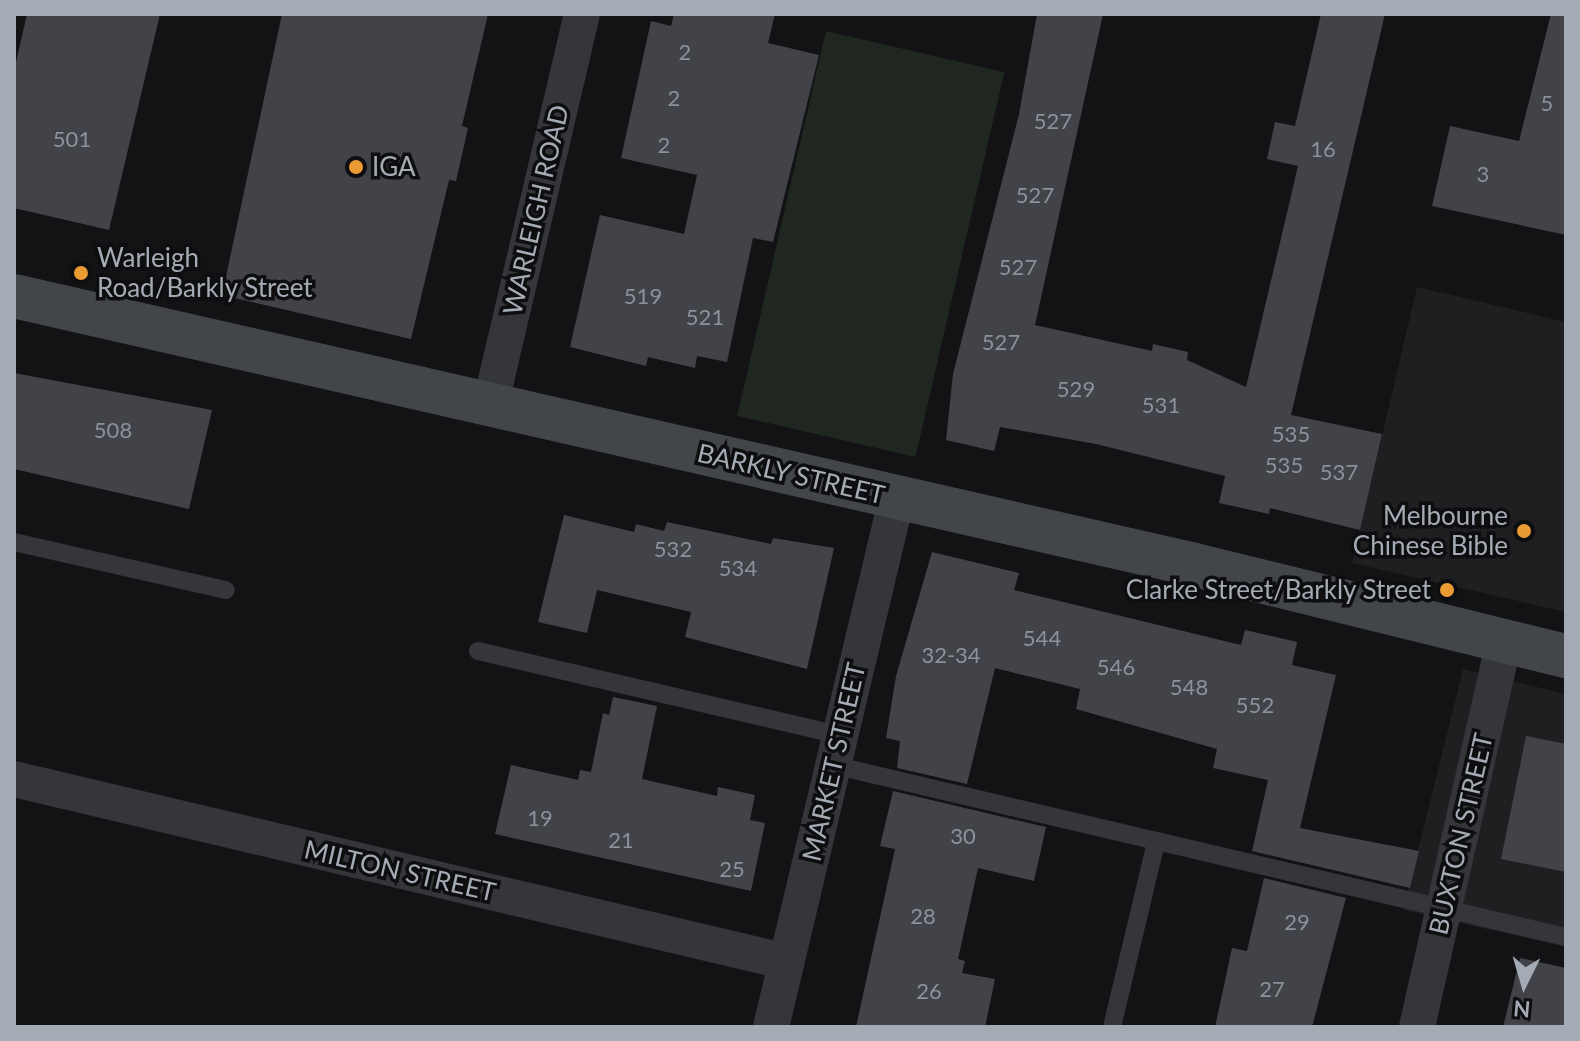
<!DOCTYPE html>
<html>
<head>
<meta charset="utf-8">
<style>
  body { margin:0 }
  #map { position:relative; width:1580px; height:1041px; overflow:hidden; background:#131315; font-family:Lato,sans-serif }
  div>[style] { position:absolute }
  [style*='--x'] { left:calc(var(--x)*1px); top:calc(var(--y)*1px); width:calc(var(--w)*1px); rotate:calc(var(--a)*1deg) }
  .built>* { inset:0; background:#1f1f22 }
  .green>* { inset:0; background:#1f2720; transform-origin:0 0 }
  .building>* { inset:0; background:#424348 }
  .lane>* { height:18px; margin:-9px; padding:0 9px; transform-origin:9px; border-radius:9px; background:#343639 }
  .street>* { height:36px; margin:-18px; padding:0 18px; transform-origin:18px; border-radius:18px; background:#343639 }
  .secondary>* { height:44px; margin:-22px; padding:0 22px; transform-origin:22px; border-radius:22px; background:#424549 }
  .dots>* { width:22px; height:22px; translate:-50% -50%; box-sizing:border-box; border:4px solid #0e0e10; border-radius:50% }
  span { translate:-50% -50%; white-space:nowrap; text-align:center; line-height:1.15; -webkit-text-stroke:7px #0e0e10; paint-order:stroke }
  .number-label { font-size:22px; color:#8c919a }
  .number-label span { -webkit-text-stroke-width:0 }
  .poi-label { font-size:26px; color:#a5abb5 }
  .left { translate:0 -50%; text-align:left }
  .right { translate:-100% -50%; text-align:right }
  .street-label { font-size:26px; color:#a5abb5 }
  .frame { position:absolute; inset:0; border:16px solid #a5abb5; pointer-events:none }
  .north { position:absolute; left:1484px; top:945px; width:80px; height:80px; -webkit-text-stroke:6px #0e0e10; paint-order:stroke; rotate:185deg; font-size:22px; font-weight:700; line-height:32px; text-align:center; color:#a5abb5 }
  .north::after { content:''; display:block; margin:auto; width:28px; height:36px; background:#a5abb5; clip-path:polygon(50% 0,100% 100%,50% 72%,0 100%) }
</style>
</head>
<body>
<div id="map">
  <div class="built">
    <div style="clip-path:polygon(1417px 287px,1566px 322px,1566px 612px,1352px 563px)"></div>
    <div style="clip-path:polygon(1463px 669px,1566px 694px,1566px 947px,1403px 910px)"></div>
  </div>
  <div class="green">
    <div style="left:826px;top:31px;width:183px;height:395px;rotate:13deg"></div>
  </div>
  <div class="building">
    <div style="clip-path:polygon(27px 14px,160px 14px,109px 230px,14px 208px,14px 71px)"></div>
    <div style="clip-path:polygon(282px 14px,488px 14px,462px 126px,468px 128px,456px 181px,449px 180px,411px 339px,222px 295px)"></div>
    <div style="clip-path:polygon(674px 14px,775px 14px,768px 43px,819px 55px,773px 242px,753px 238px,727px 362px,697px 356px,695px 368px,648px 357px,646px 366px,570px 347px,600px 215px,684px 234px,697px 175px,621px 158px,651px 21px,671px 26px)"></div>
    <div style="clip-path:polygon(1037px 14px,1103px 14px,1035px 325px,1152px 351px,1153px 344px,1188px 352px,1187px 360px,1246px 387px,1298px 166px,1267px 159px,1275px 122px,1295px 126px,1321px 14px,1385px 14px,1291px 415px,1382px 434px,1360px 530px,1270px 508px,1269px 514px,1219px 503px,1225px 476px,1096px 444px,1000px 427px,994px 451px,946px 440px,953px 374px,1019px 114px)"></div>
    <div style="clip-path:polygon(1551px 14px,1566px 14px,1566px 235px,1432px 206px,1450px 126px,1519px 141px)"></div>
    <div style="clip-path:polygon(14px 373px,212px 410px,189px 509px,14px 469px)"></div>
    <div style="clip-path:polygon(564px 515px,634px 532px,636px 524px,664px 531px,667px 522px,771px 544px,773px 538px,834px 548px,807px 669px,685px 637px,691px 612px,597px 590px,587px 633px,538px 622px)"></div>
    <div style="clip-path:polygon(932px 552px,1019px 573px,1014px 590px,1241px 645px,1245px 630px,1297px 642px,1292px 665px,1336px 675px,1300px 828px,1419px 851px,1410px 888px,1252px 851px,1268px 780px,1213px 768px,1217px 749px,1076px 709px,1080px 689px,995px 668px,967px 784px,897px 768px,900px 741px,886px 738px,896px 676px)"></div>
    <div style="clip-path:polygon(613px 697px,657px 706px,642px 779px,717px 796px,718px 787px,755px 795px,750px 820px,765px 823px,751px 891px,495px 834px,511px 765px,578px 780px,580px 770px,591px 772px,603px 713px,609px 715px)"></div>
    <div style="clip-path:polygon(1526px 736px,1566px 744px,1566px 872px,1501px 859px)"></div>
    <div style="clip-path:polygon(893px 791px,1046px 827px,1034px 881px,978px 868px,958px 959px,965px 961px,962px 973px,995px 979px,985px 1027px,856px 1027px,895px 849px,880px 846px)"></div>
    <div style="clip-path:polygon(1264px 878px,1346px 898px,1312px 1027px,1215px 1027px,1232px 948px,1247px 951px)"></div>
    <div style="clip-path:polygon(1520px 958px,1566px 968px,1566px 1027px,1503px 1027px)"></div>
  </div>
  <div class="lane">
    <div style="--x:14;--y:542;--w:217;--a:12.8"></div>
    <div style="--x:478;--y:651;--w:372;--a:13.1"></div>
    <div style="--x:833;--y:765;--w:753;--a:13.21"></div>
    <div style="--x:1112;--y:1027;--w:190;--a:-76.6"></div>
  </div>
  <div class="street">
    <div style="--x:490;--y:406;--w:403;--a:-76.8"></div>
    <div style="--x:14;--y:779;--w:794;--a:13.32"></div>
    <div style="--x:771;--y:1027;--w:545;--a:-76.63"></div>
    <div style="--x:1417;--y:1027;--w:395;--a:-77.3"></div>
  </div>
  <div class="secondary">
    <div style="--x:14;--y:296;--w:1211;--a:12.83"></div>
    <div style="--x:1195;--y:565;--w:382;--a:13.8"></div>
  </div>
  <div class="dots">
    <div style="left:356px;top:167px;background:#eb9b34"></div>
    <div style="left:81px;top:273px;background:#eb9b34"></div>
    <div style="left:1524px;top:531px;background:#eb9b34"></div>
    <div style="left:1447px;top:590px;background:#eb9b34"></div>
  </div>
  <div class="number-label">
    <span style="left:685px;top:52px">2</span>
    <span style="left:674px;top:98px">2</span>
    <span style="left:1547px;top:103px">5</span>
    <span style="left:1053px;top:121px">527</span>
    <span style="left:72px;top:139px">501</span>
    <span style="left:664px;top:145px">2</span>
    <span style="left:1323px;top:149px">16</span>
    <span style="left:1483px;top:174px">3</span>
    <span style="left:1035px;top:195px">527</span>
    <span style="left:1018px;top:267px">527</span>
    <span style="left:643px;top:296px">519</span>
    <span style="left:705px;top:317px">521</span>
    <span style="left:1001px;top:342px">527</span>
    <span style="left:1076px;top:389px">529</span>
    <span style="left:1161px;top:405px">531</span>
    <span style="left:113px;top:430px">508</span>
    <span style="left:1291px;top:434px">535</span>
    <span style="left:1284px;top:465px">535</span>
    <span style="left:1339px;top:472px">537</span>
    <span style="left:673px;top:549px">532</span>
    <span style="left:738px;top:568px">534</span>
    <span style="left:1042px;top:638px">544</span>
    <span style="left:951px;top:655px">32-34</span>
    <span style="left:1116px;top:667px">546</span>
    <span style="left:1189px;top:687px">548</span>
    <span style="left:1255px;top:705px">552</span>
    <span style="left:540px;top:818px">19</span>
    <span style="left:963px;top:836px">30</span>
    <span style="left:621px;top:840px">21</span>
    <span style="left:732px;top:869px">25</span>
    <span style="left:923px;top:916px">28</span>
    <span style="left:1297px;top:922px">29</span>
    <span style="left:1272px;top:989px">27</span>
    <span style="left:929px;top:991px">26</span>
  </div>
  <div class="poi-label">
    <span class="left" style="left:372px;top:167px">IGA</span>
    <span class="left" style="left:97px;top:273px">Warleigh<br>Road/Barkly Street</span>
    <span class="right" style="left:1508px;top:531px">Melbourne<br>Chinese Bible</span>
    <span class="right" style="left:1431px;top:590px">Clarke Street/Barkly Street</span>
  </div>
  <div class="street-label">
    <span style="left:536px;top:210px;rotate:-77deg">WARLEIGH ROAD</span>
    <span style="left:791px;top:474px;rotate:13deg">BARKLY STREET</span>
    <span style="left:834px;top:762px;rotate:-77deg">MARKET STREET</span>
    <span style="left:1461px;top:834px;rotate:-77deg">BUXTON STREET</span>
    <span style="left:400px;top:871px;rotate:13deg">MILTON STREET</span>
  </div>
  <div class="frame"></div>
  <div class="north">N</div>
</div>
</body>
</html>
